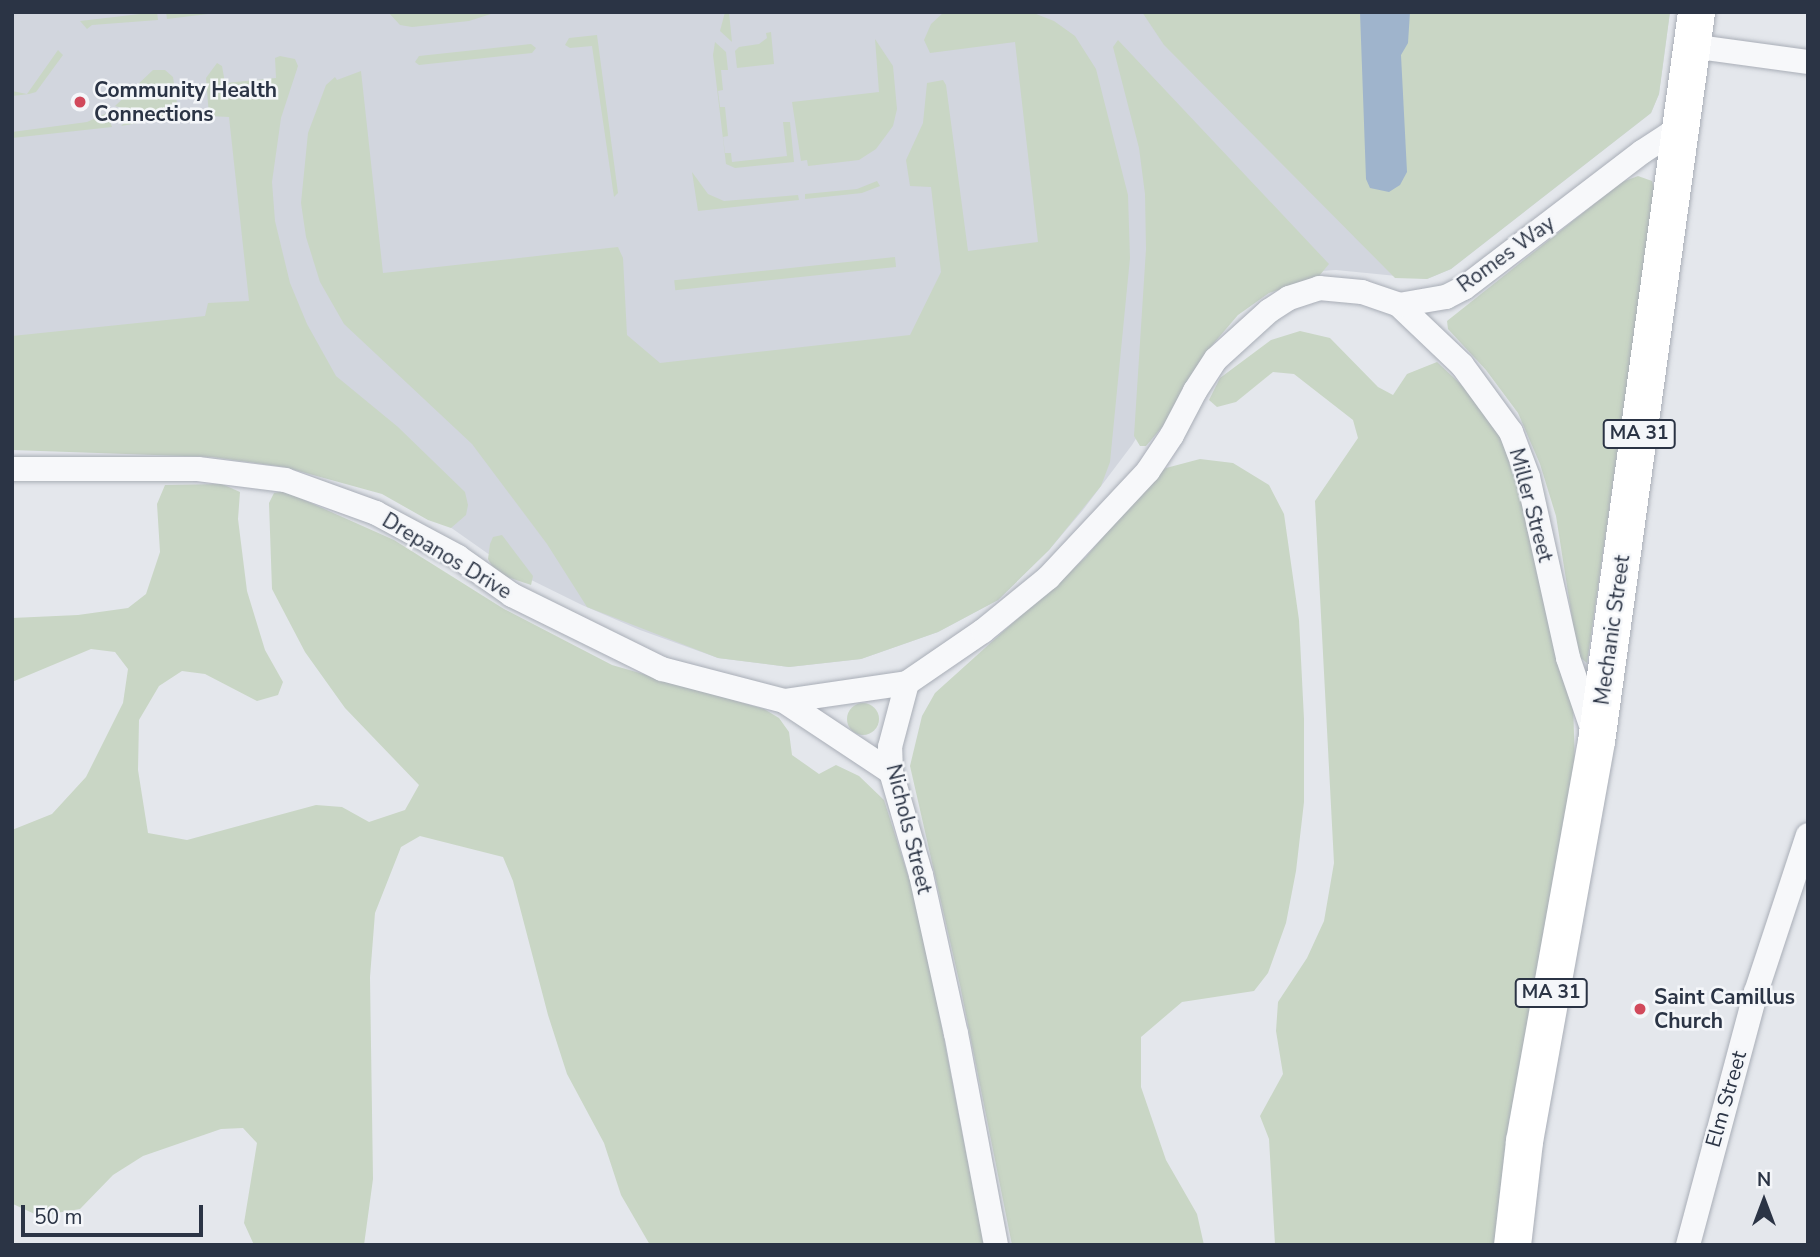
<!DOCTYPE html>
<html>
<head>
<meta charset="utf-8">
<style>
  body { margin:0 }
  #map { position:relative; width:1820px; height:1257px; overflow:hidden; background:#e4e7ec; font-family:"Nunito Sans",sans-serif }
  div>[style] { position:absolute }
  [style*='--x'] { left:calc(var(--x)*1px); top:calc(var(--y)*1px); width:calc(var(--w)*1px); rotate:calc(var(--a)*1deg) }
  .built>* { inset:0; background:#d2d6de }
  .green>* { inset:0; background:#c9d6c5; transform-origin:0 0 }
  .round { border-radius:50% }
  .water>* { inset:0; background:#9fb4cc }
  .roads { filter:drop-shadow(0 0 2px #a9aeb7) drop-shadow(0 0 2px #a9aeb7) }
  .street>* { height:24px; margin:-12px; padding:0 12px; transform-origin:12px; border-radius:12px; background:#f7f8fa }
  .primary>* { height:37px; margin:-18.5px; padding:0 18.5px; transform-origin:18.5px; border-radius:18.5px; background:#fff }
  .dots>* { width:19px; height:19px; translate:-50% -50%; box-sizing:border-box; border:4px solid #f4f6f9; border-radius:50% }
  span { translate:-50% -50%; white-space:nowrap; text-align:center; line-height:1.15; -webkit-text-stroke:5px #f4f6f9; paint-order:stroke }
  .shield-label span { padding:2px 5px; background:#f4f6f9; border:2px solid; border-radius:5px; -webkit-text-stroke-width:0 }
  .shield-label { font-size:19px; color:#2b3445; font-weight:700 }
  .poi-label { font-size:21px; color:#2b3445; font-weight:700 }
  .left { translate:0 -50%; text-align:left }
  .street-label { font-size:21px; color:#2b3445 }
  .frame { position:absolute; inset:0; border:14px solid #2b3445; pointer-events:none }
  .north { position:absolute; left:1729px; top:1166px; width:70px; height:70px; -webkit-text-stroke:5px #f4f6f9; paint-order:stroke; rotate:0deg; font-size:19px; font-weight:700; line-height:28px; text-align:center; color:#2b3445 }
  .north::after { content:''; display:block; margin:auto; width:24px; height:32px; background:#2b3445; clip-path:polygon(50% 0,100% 100%,50% 72%,0 100%) }
  .scale { position:absolute; left:21px; top:1205px; width:182px; height:32px; box-sizing:border-box; border:4px solid #2b3445; border-top:0; padding-left:9px; font-size:21px; line-height:24px; white-space:nowrap; color:#2b3445; -webkit-text-stroke:5px #f4f6f9; paint-order:stroke }
</style>
</head>
<body>
<div id="map">
  <div class="built">
    <div style="clip-path:polygon(12px 12px,1670px 12px,1659px 94px,1651px 113px,1451px 269px,1427px 279px,1336px 270px,1306px 272px,1255px 289px,1195px 344px,1132px 445px,1083px 510px,1049px 550px,998px 600px,938px 632px,861px 659px,789px 667px,718px 658px,640px 630px,582px 605px,511px 570px,426px 510px,352px 476px,277px 456px,12px 443px)"></div>
  </div>
  <div class="green">
    <div style="clip-path:polygon(157px 12px,158px 20px,92px 25px,87px 29px,80px 21px)"></div>
    <div style="clip-path:polygon(166px 12px,224px 12px,167px 19px)"></div>
    <div style="clip-path:polygon(388px 12px,497px 12px,469px 21px,412px 27px,400px 25px)"></div>
    <div style="clip-path:polygon(725px 12px,729px 12px,732px 42px,720px 31px)"></div>
    <div style="clip-path:polygon(944px 12px,1031px 12px,1054px 21px,1075px 36px,1096px 69px,1128px 195px,1130px 258px,1110px 462px,1101px 486px,1049px 550px,998px 600px,938px 632px,861px 659px,789px 667px,718px 658px,587px 607px,547px 544px,472px 444px,344px 324px,320px 282px,306px 237px,301px 203px,308px 133px,326px 85px,335px 77px,337px 80px,361px 71px,383px 273px,618px 247px,623px 258px,627px 335px,660px 363px,910px 335px,941px 272px,931px 187px,910px 186px,906px 160px,923px 123px,927px 83px,943px 80px,946px 85px,968px 251px,1038px 242px,1015px 42px,930px 53px,924px 40px,931px 24px)"></div>
    <div style="clip-path:polygon(1142px 12px,1670px 12px,1659px 94px,1651px 113px,1451px 269px,1427px 279px,1395px 278px,1164px 45px)"></div>
    <div style="clip-path:polygon(771px 32px,774px 64px,737px 68px,735px 51px,739px 47px,759px 44px,767px 38px,766px 33px)"></div>
    <div style="clip-path:polygon(597px 35px,618px 193px,614px 197px,592px 46px,570px 48px,565px 45px,569px 38px)"></div>
    <div style="clip-path:polygon(875px 39px,893px 66px,897px 109px,893px 126px,876px 149px,859px 160px,808px 166px,807px 160px,801px 161px,792px 102px,879px 92px)"></div>
    <div style="clip-path:polygon(1118px 40px,1329px 264px,1319px 276px,1269px 293px,1238px 315px,1208px 350px,1185px 384px,1163px 426px,1146px 446px,1140px 446px,1134px 436px,1146px 249px,1145px 194px,1139px 148px,1113px 47px)"></div>
    <div style="clip-path:polygon(715px 42px,726px 52px,728px 70px,721px 70px,723px 90px,718px 91px,720px 107px,725px 107px,728px 136px,723px 137px,725px 153px,731px 153px,732px 162px,787px 156px,783px 122px,790px 122px,794px 162px,735px 168px,726px 164px,713px 55px)"></div>
    <div style="clip-path:polygon(531px 44px,536px 48px,532px 53px,419px 65px,415px 62px,419px 56px)"></div>
    <div style="clip-path:polygon(58px 50px,63px 55px,36px 92px,29px 94px,12px 96px,12px 91px,27px 94px)"></div>
    <div style="clip-path:polygon(280px 56px,295px 59px,298px 66px,281px 118px,272px 182px,275px 221px,290px 283px,307px 324px,336px 376px,398px 427px,465px 492px,468px 505px,466px 515px,451px 528px,428px 520px,382px 494px,284px 467px,212px 457px,12px 450px,12px 336px,205px 316px,208px 303px,249px 301px,229px 117px,209px 116px,206px 78px,217px 63px,222px 66px,225px 83px,276px 78px,275px 58px)"></div>
    <div style="clip-path:polygon(153px 70px,165px 70px,173px 77px,179px 116px,121px 126px,128px 119px,128px 110px,115px 106px)"></div>
    <div style="clip-path:polygon(107px 113px,112px 127px,12px 138px,12px 132px,87px 122px)"></div>
    <div style="clip-path:polygon(692px 172px,708px 194px,724px 201px,798px 195px,799px 200px,698px 211px)"></div>
    <div style="clip-path:polygon(1638px 176px,1652px 181px,1655px 191px,1587px 663px,1578px 656px,1556px 516px,1540px 464px,1518px 413px,1486px 370px,1448px 329px,1447px 321px,1622px 182px)"></div>
    <div style="clip-path:polygon(877px 181px,880px 186px,862px 193px,805px 199px,805px 194px,857px 189px)"></div>
    <div style="left:895px;top:257px;width:10px;height:222px;rotate:84deg"></div>
    <div style="clip-path:polygon(1300px 331px,1330px 338px,1378px 387px,1393px 395px,1407px 374px,1437px 362px,1484px 406px,1511px 458px,1573px 703px,1575px 765px,1557px 882px,1509px 1122px,1498px 1245px,1275px 1245px,1269px 1139px,1260px 1116px,1283px 1074px,1276px 1031px,1278px 1002px,1307px 958px,1324px 921px,1334px 863px,1315px 501px,1358px 438px,1353px 420px,1294px 374px,1273px 372px,1236px 402px,1217px 407px,1209px 400px,1220px 378px,1271px 340px)"></div>
    <div style="clip-path:polygon(1200px 459px,1233px 463px,1269px 485px,1284px 514px,1299px 620px,1304px 719px,1304px 802px,1296px 871px,1286px 923px,1268px 973px,1254px 991px,1182px 1002px,1141px 1037px,1141px 1087px,1166px 1160px,1197px 1214px,1204px 1245px,1012px 1245px,960px 985px,910px 766px,922px 716px,935px 693px,1086px 557px,1150px 480px,1166px 468px)"></div>
    <div style="clip-path:polygon(222px 484px,240px 492px,238px 519px,247px 591px,265px 650px,283px 682px,278px 695px,257px 701px,205px 674px,182px 671px,159px 686px,139px 720px,138px 770px,148px 833px,187px 840px,316px 805px,342px 807px,369px 822px,405px 810px,419px 785px,345px 708px,305px 652px,272px 589px,269px 503px,274px 493px,284px 491px,394px 540px,504px 609px,612px 665px,764px 709px,779px 718px,789px 732px,792px 755px,819px 774px,836px 765px,859px 776px,884px 800px,919px 910px,984px 1245px,650px 1245px,621px 1195px,604px 1143px,567px 1074px,548px 1015px,513px 881px,503px 857px,420px 836px,401px 847px,375px 913px,370px 977px,373px 1179px,364px 1245px,254px 1245px,244px 1223px,257px 1143px,243px 1128px,221px 1129px,143px 1156px,113px 1175px,80px 1209px,39px 1216px,13px 1204px,12px 830px,52px 814px,86px 777px,123px 703px,128px 669px,115px 652px,91px 649px,12px 682px,12px 618px,78px 615px,128px 608px,146px 594px,160px 552px,157px 504px,165px 485px)"></div>
    <div style="clip-path:polygon(502px 535px,533px 576px,531px 585px,507px 577px,492px 566px,488px 559px,490px 544px,493px 537px)"></div>
    <div class="round" style="left:847px;top:703px;width:32px;height:32px"></div>
  </div>
  <div class="water">
    <div style="clip-path:polygon(1360px 12px,1410px 12px,1408px 43px,1401px 55px,1407px 172px,1400px 185px,1389px 192px,1370px 188px,1366px 179px)"></div>
  </div>
  <div class="roads">
    <div class="street">
      <div style="--x:1691;--y:46;--w:118;--a:7.8"></div>
      <div style="--x:1399;--y:305;--w:87;--a:43.6"></div>
      <div style="--x:1462;--y:365;--w:83;--a:53.8"></div>
      <div style="--x:1511;--y:432;--w:48;--a:69.3"></div>
      <div style="--x:1528;--y:477;--w:185;--a:77.5"></div>
      <div style="--x:1568;--y:658;--w:80;--a:71.1"></div>
      <div style="--x:12;--y:469;--w:186;--a:0"></div>
      <div style="--x:198;--y:469;--w:88;--a:7.2"></div>
      <div style="--x:285;--y:480;--w:97;--a:19.9"></div>
      <div style="--x:376;--y:513;--w:93;--a:28.2"></div>
      <div style="--x:458;--y:557;--w:66;--a:35.1"></div>
      <div style="--x:512;--y:595;--w:167;--a:26.3"></div>
      <div style="--x:662;--y:669;--w:126;--a:14.7"></div>
      <div style="--x:784;--y:701;--w:124;--a:-8.3"></div>
      <div style="--x:784;--y:701;--w:128;--a:33.6"></div>
      <div style="--x:996;--y:1245;--w:215;--a:-100.7"></div>
      <div style="--x:956;--y:1034;--w:163;--a:-102.4"></div>
      <div style="--x:921;--y:875;--w:107;--a:-106.2"></div>
      <div style="--x:891;--y:772;--w:25;--a:-92"></div>
      <div style="--x:890;--y:747;--w:66;--a:-75.1"></div>
      <div style="--x:907;--y:683;--w:92;--a:-34.4"></div>
      <div style="--x:983;--y:631;--w:84;--a:-39.2"></div>
      <div style="--x:1048;--y:578;--w:146;--a:-46.9"></div>
      <div style="--x:1148;--y:471;--w:43;--a:-56.3"></div>
      <div style="--x:1172;--y:435;--w:50;--a:-62.4"></div>
      <div style="--x:1195;--y:391;--w:38;--a:-57"></div>
      <div style="--x:1216;--y:359;--w:72;--a:-42.2"></div>
      <div style="--x:1269;--y:311;--w:24;--a:-33"></div>
      <div style="--x:1289;--y:298;--w:32;--a:-18"></div>
      <div style="--x:1319;--y:288;--w:43;--a:5.3"></div>
      <div style="--x:1362;--y:292;--w:39;--a:19"></div>
      <div style="--x:1399;--y:305;--w:48;--a:-9.7"></div>
      <div style="--x:1446;--y:297;--w:20;--a:-27"></div>
      <div style="--x:1464;--y:288;--w:224;--a:-37.4"></div>
      <div style="--x:1642;--y:152;--w:48;--a:-33"></div>
      <div style="--x:1688;--y:1245;--w:262;--a:-75"></div>
      <div style="--x:1756;--y:992;--w:165;--a:-71.7"></div>
    </div>
    <div class="primary">
      <div style="--x:1512;--y:1245;--w:105;--a:-83.4"></div>
      <div style="--x:1524;--y:1141;--w:406;--a:-79.8"></div>
      <div style="--x:1596;--y:741;--w:736;--a:-82.19"></div>
    </div>
  </div>
  <div class="dots">
    <div style="left:80px;top:102px;background:#d1495b"></div>
    <div style="left:1640px;top:1009px;background:#d1495b"></div>
  </div>
  <div class="shield-label">
    <span style="left:1639px;top:434px">MA 31</span>
    <span style="left:1551px;top:993px">MA 31</span>
  </div>
  <div class="poi-label">
    <span class="left" style="left:94px;top:102px">Community Health<br>Connections</span>
    <span class="left" style="left:1654px;top:1009px">Saint Camillus<br>Church</span>
  </div>
  <div class="street-label">
    <span style="left:1506px;top:254px;rotate:-36deg">Romes Way</span>
    <span style="left:1531px;top:505px;rotate:75deg">Miller Street</span>
    <span style="left:447px;top:556px;rotate:31deg">Drepanos Drive</span>
    <span style="left:1612px;top:630px;rotate:-82deg">Mechanic Street</span>
    <span style="left:909px;top:829px;rotate:76deg">Nichols Street</span>
    <span style="left:1726px;top:1099px;rotate:-74deg">Elm Street</span>
  </div>
  <div class="frame"></div>
  <div class="north">N</div>
  <div class="scale">50 m</div>
</div>
</body>
</html>
